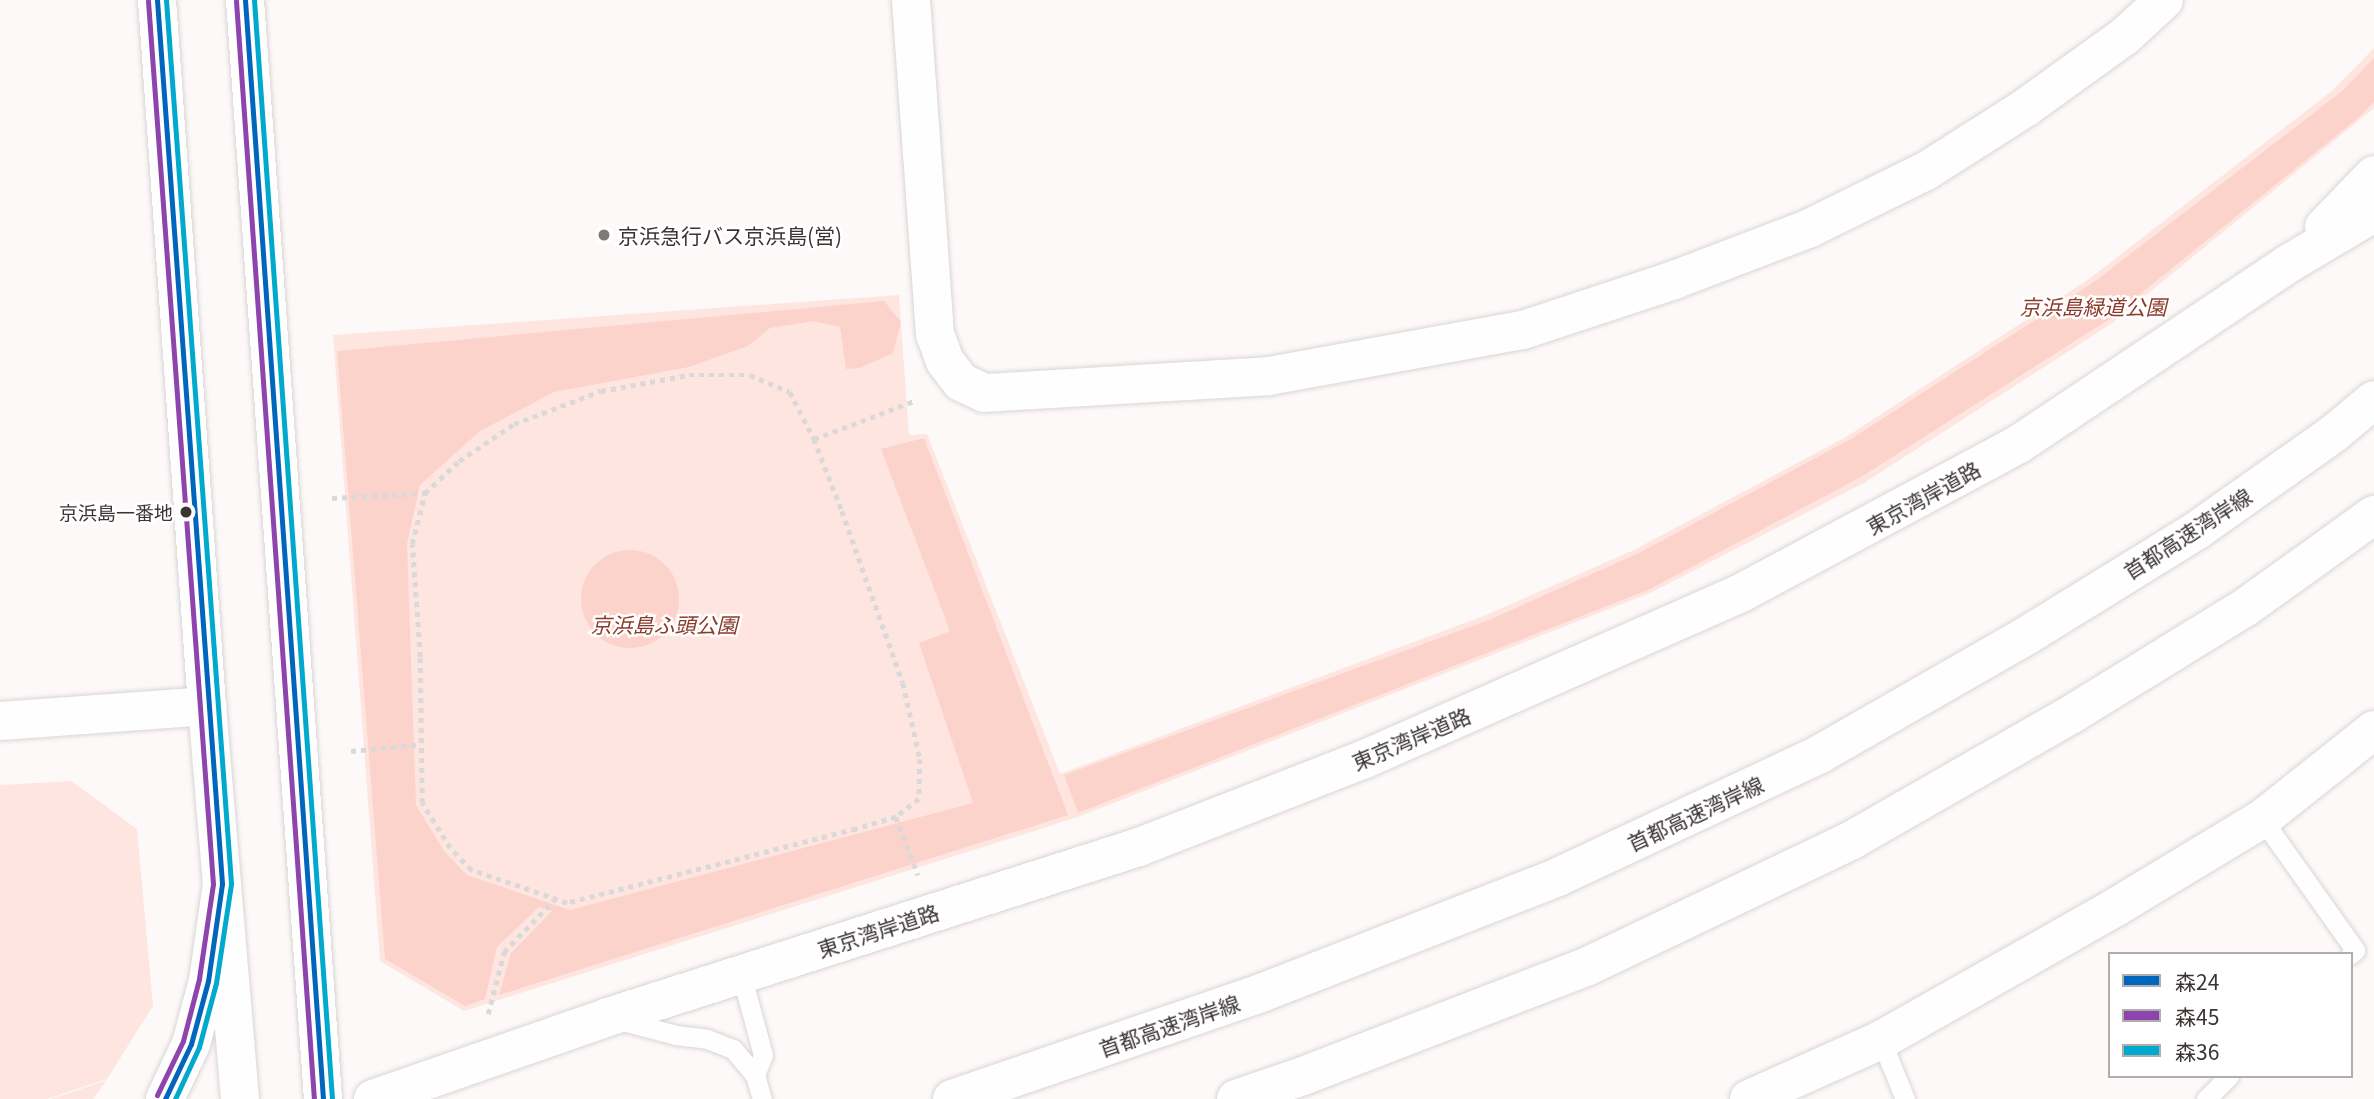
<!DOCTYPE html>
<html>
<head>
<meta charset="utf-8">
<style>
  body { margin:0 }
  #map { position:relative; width:2374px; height:1099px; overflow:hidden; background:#fdf9f9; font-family:Georgia,"Noto Sans JP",serif }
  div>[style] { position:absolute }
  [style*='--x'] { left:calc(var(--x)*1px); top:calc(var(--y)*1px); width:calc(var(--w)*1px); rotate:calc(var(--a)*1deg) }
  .green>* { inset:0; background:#fee5e0 }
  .forest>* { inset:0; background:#fbd3ca }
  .round { border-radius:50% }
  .path>* { height:4.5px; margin-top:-2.25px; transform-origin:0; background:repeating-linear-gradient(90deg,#dad9d9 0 5px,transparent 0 10px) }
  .roads { filter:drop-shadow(0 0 2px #dad5d5) drop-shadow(0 0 2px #dad5d5) }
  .service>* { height:19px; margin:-9.5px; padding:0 9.5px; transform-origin:9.5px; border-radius:9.5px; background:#fffefe }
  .minor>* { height:38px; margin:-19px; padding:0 19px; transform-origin:19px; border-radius:19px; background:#fffefe }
  .tertiary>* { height:38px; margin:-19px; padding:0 19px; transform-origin:19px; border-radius:19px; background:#fffefe }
  .trunk>* { height:38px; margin:-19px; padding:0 19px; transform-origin:19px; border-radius:19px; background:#fffefe }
  .motorway>* { height:38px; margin:-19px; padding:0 19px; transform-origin:19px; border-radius:19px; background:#fffefe }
  .bus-1>* { height:5px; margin:-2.5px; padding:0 2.5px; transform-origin:2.5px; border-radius:2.5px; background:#0065bd }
  .bus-2>* { height:5px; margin:-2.5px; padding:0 2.5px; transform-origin:2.5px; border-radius:2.5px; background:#8e44ad }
  .bus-3>* { height:5px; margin:-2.5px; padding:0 2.5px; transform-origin:2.5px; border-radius:2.5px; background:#00a9ce }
  .dots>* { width:19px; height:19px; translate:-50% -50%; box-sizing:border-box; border:4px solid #fff; border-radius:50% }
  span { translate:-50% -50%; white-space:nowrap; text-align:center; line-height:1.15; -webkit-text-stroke:5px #fff; paint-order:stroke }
  .bus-label { font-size:19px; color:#3b3433 }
  .right { translate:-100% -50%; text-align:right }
  .poi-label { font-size:21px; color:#3b3433 }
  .left { translate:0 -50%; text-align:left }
  .park-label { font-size:21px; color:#8c3a2a; font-style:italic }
  .street-label { font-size:21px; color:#3b3433 }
  .legend { position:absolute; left:2108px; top:952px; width:245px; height:126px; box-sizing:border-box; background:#fff; border:2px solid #b1aead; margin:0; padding:9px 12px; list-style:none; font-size:21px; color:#3b3433 }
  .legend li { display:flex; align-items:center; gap:14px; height:35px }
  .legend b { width:35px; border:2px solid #b1aead }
</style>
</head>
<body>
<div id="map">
  <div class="green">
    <div style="clip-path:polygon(2374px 48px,2374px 108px,2111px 324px,1864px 483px,1650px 593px,1075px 818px,464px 1011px,380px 961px,333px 335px,899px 295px,909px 435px,927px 434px,1060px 774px,1486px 615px,1634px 550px,1846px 437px,2089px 279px,2333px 90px)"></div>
    <div style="clip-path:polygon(71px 781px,137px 829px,153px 1006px,107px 1079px,47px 1099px,0 1099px,0 785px)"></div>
    <div style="clip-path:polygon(107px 1080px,93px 1099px,51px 1099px)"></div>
  </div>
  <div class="forest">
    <div style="clip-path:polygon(2374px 58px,2374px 102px,2358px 118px,2108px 320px,1861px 477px,1648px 590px,1078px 813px,1064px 775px,1489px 620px,1639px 553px,1851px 439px,2094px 282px,2341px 92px)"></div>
    <div style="clip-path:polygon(884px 301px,901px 322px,893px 353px,860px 368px,846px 369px,840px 327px,813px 321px,770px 328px,748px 346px,689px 367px,554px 392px,480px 431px,420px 485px,407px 544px,416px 805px,444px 851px,467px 875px,570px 910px,973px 803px,919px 643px,950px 631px,881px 449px,924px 438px,1068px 815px,499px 995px,511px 953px,552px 911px,539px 907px,497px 947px,485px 999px,465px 1006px,385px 959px,337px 351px)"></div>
    <div class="round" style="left:581px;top:550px;width:98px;height:98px"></div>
  </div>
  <div class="path">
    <div style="--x:689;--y:375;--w:61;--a:0"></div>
    <div style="--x:750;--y:375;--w:43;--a:23"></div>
    <div style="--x:790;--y:392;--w:53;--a:62.9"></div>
    <div style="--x:814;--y:439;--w:77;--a:68.7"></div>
    <div style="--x:842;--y:511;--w:182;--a:70.5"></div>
    <div style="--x:903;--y:683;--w:78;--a:77.4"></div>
    <div style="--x:920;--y:759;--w:40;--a:91.4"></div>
    <div style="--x:919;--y:799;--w:29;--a:142"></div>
    <div style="--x:896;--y:817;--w:42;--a:163.3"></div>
    <div style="--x:856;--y:829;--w:298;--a:165.6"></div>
    <div style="--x:567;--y:903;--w:102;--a:-161"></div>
    <div style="--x:471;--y:870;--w:30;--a:-134"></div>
    <div style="--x:450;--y:848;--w:53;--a:-121.9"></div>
    <div style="--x:422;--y:803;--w:146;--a:-90.8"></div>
    <div style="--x:420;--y:657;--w:113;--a:-94"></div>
    <div style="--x:412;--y:544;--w:53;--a:-75.7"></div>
    <div style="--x:425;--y:493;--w:47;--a:-43.3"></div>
    <div style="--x:459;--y:461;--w:66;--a:-33.9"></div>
    <div style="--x:514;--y:424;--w:93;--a:-20.8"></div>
    <div style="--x:601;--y:391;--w:89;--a:-10.3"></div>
    <div style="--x:814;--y:439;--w:107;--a:-20.8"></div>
    <div style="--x:332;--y:498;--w:93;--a:-3.1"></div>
    <div style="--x:351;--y:751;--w:70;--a:-5.7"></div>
    <div style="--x:896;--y:817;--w:62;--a:69.2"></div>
    <div style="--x:488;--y:1014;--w:64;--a:-75.5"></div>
    <div style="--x:504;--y:952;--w:74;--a:-46.1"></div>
  </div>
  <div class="roads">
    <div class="service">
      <div style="--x:2262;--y:819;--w:161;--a:54.6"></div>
      <div style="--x:2355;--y:950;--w:6;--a:135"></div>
      <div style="--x:741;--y:974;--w:84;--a:74.8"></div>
      <div style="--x:763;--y:1055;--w:22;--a:112"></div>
      <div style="--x:619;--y:1020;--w:59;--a:14.7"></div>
      <div style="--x:676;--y:1035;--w:31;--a:7"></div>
      <div style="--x:707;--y:1039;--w:28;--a:21"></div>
      <div style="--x:733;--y:1049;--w:34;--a:50"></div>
      <div style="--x:755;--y:1075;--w:25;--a:74"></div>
      <div style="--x:1881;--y:1040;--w:64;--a:67.9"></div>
      <div style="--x:2206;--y:1099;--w:33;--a:-45"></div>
    </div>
    <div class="minor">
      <div style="--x:911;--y:0;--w:335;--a:85.9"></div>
      <div style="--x:935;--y:334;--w:29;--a:70"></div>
      <div style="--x:945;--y:361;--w:26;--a:53"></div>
      <div style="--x:961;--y:382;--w:26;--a:25"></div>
      <div style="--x:985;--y:393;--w:285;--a:-3.4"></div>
      <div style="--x:1269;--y:376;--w:258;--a:-10.3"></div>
      <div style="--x:1523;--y:330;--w:159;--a:-18.3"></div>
      <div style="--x:1674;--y:280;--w:146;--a:-20.9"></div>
      <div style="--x:1810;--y:228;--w:129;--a:-26.2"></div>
      <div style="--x:1926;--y:171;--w:117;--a:-32.5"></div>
      <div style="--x:2025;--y:108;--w:123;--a:-35.8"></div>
      <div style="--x:2125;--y:36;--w:53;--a:-42.7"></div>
      <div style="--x:0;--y:721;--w:208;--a:-4.1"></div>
    </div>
    <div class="tertiary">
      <div style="--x:157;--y:0;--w:708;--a:85.95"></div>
      <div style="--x:207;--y:706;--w:394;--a:85.2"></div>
      <div style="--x:245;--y:0;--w:1102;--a:85.94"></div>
    </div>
    <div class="trunk">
      <div style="--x:2324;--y:227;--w:72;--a:-46.1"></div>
      <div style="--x:165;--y:1099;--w:61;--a:-64.7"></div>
      <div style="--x:191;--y:1044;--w:65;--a:-74.9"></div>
      <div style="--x:208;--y:981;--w:98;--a:-81.8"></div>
      <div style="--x:373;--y:1099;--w:249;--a:-19.2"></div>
      <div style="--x:608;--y:1017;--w:558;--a:-17.75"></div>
      <div style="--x:1139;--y:847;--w:243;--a:-21.3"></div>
      <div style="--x:1365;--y:759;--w:411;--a:-23.8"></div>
      <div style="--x:1741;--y:593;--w:315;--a:-28.2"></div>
      <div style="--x:2019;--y:444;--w:324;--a:-33.8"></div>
      <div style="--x:2288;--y:264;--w:100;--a:-30.7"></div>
      <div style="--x:1749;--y:1099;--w:145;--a:-24.1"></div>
      <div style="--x:1881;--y:1040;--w:270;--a:-29.5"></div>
      <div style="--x:2116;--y:907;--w:170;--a:-31.1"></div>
      <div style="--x:2262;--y:819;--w:143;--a:-38.5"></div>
    </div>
    <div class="motorway">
      <div style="--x:952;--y:1099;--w:327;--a:-18.9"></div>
      <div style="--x:1261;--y:993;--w:319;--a:-21.3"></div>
      <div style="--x:1558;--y:877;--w:289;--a:-25.1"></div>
      <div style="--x:1820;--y:754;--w:237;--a:-29.8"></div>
      <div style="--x:2026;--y:636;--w:200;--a:-31.7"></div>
      <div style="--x:2196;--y:531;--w:168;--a:-35.3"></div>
      <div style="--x:2333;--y:434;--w:53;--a:-39.7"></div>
      <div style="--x:1236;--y:1099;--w:71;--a:-18.9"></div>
      <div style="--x:1303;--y:1076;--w:303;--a:-21.1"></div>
      <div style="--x:1586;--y:967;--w:295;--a:-25.5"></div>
      <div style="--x:1852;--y:840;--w:254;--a:-29.8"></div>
      <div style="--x:2072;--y:714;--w:204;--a:-31.6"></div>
      <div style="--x:2246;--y:607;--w:158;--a:-35.7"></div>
    </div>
  </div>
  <div class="bus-1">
    <div style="--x:157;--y:0;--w:886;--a:85.79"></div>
    <div style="--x:222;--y:884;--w:98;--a:98.2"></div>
    <div style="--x:208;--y:981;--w:65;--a:105.1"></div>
    <div style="--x:191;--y:1044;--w:61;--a:115.3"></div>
    <div style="--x:245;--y:0;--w:1102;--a:85.94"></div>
  </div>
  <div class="bus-2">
    <div style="--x:148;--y:1;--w:885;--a:85.79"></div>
    <div style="--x:213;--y:884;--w:96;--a:98.4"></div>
    <div style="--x:199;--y:979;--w:64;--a:104.5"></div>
    <div style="--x:183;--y:1041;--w:60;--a:115.7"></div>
    <div style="--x:236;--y:1;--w:1101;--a:85.94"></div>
  </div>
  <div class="bus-3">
    <div style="--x:166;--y:0;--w:886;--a:85.79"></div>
    <div style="--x:231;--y:884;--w:100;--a:98.6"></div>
    <div style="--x:216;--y:983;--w:66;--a:104.9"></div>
    <div style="--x:199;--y:1047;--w:57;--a:114.8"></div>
    <div style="--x:254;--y:0;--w:1101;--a:85.94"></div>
  </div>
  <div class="dots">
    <div style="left:604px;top:235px;background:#7f7978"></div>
    <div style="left:186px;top:512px;background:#3b3433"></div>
  </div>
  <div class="bus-label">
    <span class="right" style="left:173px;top:512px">京浜島一番地</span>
  </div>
  <div class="poi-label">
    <span class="left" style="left:618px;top:235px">京浜急行バス京浜島(営)</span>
  </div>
  <div class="park-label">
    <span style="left:2093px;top:306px">京浜島緑道公園</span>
    <span style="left:664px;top:624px">京浜島ふ頭公園</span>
  </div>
  <div class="street-label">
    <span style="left:1923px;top:497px;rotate:-29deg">東京湾岸道路</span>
    <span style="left:2187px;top:533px;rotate:-33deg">首都高速湾岸線</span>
    <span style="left:1411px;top:738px;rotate:-23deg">東京湾岸道路</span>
    <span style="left:1695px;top:813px;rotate:-25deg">首都高速湾岸線</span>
    <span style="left:878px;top:930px;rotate:-18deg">東京湾岸道路</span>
    <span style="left:1169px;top:1025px;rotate:-19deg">首都高速湾岸線</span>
  </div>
  <ul class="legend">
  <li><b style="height:9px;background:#0065bd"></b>森24</li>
  <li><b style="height:9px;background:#8e44ad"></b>森45</li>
  <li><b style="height:9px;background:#00a9ce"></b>森36</li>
  </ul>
</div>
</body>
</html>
